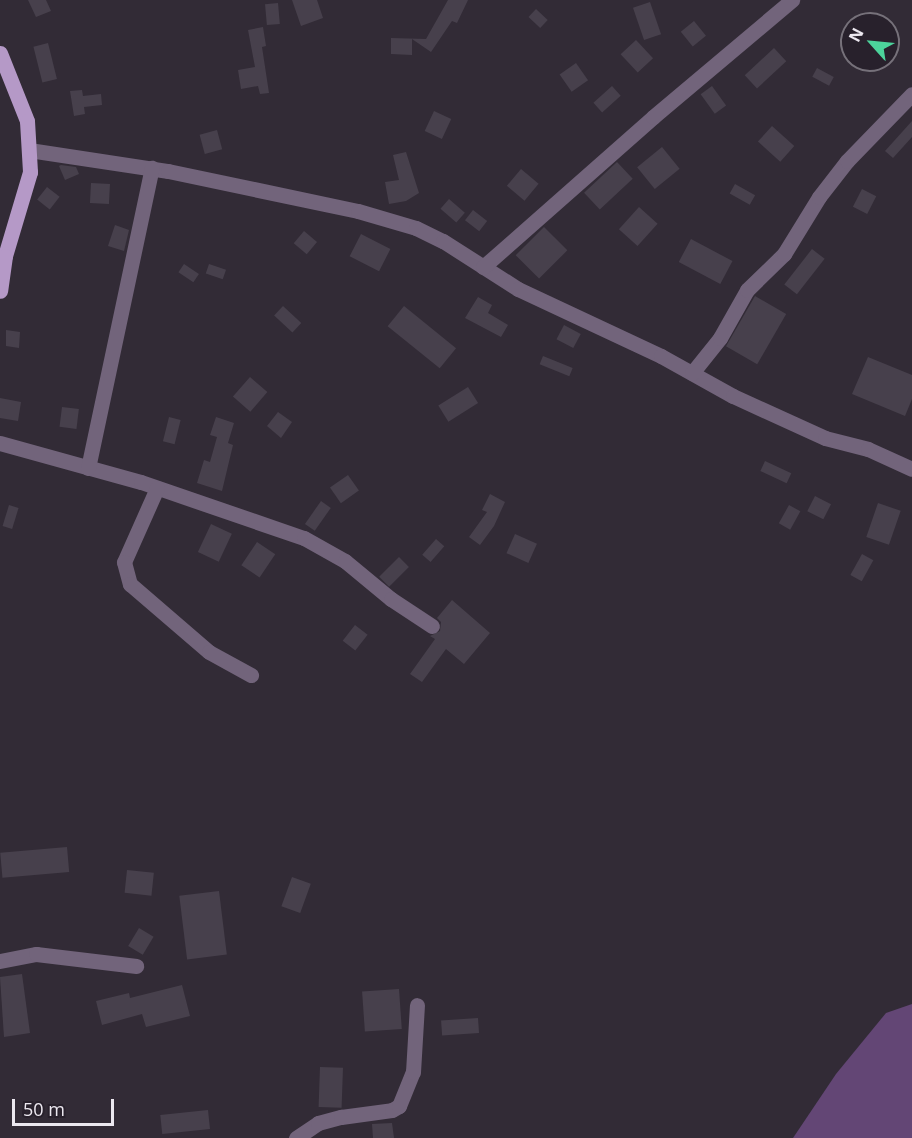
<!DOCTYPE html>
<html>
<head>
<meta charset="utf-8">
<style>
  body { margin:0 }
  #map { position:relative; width:912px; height:1138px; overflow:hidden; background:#322b36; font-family:"Open Sans",sans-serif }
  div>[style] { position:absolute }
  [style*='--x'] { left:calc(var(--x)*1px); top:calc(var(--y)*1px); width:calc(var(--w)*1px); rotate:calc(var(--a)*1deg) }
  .green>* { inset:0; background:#634675 }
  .building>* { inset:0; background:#47404c; transform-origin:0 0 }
  .minor>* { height:15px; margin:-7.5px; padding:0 7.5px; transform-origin:7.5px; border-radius:7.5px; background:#72647b }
  .major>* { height:15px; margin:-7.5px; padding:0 7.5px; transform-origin:7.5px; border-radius:7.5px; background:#b599c7 }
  span { translate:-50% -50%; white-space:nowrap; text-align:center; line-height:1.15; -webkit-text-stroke:6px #28212c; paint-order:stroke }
  .north { position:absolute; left:840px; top:12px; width:60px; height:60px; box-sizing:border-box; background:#28212c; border:2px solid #76717a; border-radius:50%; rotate:297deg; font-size:16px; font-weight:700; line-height:24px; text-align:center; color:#ece8f0 }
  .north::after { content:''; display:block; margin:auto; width:21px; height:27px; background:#4cd39b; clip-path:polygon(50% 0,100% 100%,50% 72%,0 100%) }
  .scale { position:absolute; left:12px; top:1099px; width:102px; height:27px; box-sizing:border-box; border:3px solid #ece8f0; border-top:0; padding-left:8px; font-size:18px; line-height:21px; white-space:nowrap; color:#ece8f0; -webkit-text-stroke:4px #28212c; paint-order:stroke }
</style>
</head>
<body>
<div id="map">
  <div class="green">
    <div style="clip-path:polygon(912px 1004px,912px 1138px,793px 1138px,836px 1074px,886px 1013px)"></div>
  </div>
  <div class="building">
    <div style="clip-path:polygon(28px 0,46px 0,51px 11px,36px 17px)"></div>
    <div style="clip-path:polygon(292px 0,317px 0,323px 18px,301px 26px)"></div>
    <div style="clip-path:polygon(448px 0,468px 0,457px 23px,452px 21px,431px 52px,412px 39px,412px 55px,391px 54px,391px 38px,426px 39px)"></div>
    <div style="left:650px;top:2px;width:34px;height:18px;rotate:71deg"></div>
    <div style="left:278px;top:3px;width:21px;height:13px;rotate:85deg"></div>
    <div style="left:536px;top:9px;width:16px;height:11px;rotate:43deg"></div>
    <div style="left:694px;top:21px;width:19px;height:17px;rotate:51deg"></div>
    <div style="clip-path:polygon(263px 27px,266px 46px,262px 47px,269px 93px,260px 94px,258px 86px,241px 89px,238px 70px,255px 67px,248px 30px)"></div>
    <div style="left:636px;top:40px;width:25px;height:21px;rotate:47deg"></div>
    <div style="left:48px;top:43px;width:37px;height:15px;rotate:76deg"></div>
    <div style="left:774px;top:48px;width:18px;height:40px;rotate:47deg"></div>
    <div style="left:576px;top:63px;width:21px;height:20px;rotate:55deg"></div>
    <div style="left:817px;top:68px;width:19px;height:10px;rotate:28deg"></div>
    <div style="left:612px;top:86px;width:13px;height:25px;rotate:48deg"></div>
    <div style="left:712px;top:86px;width:24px;height:14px;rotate:54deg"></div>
    <div style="clip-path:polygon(82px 90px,83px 96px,101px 94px,102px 105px,84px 107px,85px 114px,74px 116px,70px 91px)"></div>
    <div style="left:434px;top:111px;width:19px;height:22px;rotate:25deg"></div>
    <div style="clip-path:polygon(912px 121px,912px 137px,893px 158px,885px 151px)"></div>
    <div style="left:772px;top:126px;width:30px;height:21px;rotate:42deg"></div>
    <div style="left:217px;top:130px;width:20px;height:18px;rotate:75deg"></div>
    <div style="left:662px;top:147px;width:28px;height:32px;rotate:51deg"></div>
    <div style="clip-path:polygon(406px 152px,419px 193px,406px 201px,389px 204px,385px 182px,399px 180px,393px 155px)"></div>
    <div style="left:617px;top:162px;width:23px;height:45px;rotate:47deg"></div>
    <div style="clip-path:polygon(61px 165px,76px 167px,79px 174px,65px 180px,59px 166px)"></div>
    <div style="left:521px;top:169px;width:23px;height:22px;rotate:40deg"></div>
    <div style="left:91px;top:183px;width:19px;height:20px;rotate:3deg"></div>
    <div style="left:735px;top:184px;width:23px;height:11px;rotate:29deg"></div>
    <div style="left:47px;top:187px;width:16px;height:16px;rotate:38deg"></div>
    <div style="left:862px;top:189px;width:16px;height:20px;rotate:27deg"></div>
    <div style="left:449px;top:199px;width:21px;height:13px;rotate:41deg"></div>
    <div style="left:639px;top:207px;width:25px;height:30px;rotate:42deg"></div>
    <div style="left:473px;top:210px;width:18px;height:13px;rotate:38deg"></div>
    <div style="clip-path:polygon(115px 225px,129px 230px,124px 251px,108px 246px)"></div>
    <div style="left:544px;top:227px;width:33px;height:40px;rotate:45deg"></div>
    <div style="left:304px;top:231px;width:17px;height:16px;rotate:40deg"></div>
    <div style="left:361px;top:234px;width:33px;height:25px;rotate:27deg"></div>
    <div style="left:691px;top:239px;width:47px;height:26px;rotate:28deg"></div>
    <div style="left:812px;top:249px;width:16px;height:45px;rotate:38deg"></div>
    <div style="left:184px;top:264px;width:18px;height:10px;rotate:34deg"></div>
    <div style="left:209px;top:264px;width:18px;height:10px;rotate:19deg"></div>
    <div style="left:755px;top:296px;width:36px;height:58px;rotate:30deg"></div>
    <div style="clip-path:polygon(478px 297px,492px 305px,488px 313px,508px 325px,501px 337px,465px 318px)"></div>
    <div style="left:283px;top:306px;width:25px;height:13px;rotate:43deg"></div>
    <div style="left:404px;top:306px;width:67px;height:26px;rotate:39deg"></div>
    <div style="left:564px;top:325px;width:19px;height:16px;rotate:28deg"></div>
    <div style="clip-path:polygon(6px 330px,20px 332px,19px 348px,6px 346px)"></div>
    <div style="left:543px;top:356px;width:32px;height:9px;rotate:22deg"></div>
    <div style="clip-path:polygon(868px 357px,912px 375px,912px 399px,905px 416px,852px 394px)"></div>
    <div style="left:250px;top:377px;width:23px;height:26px;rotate:41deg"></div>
    <div style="left:468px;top:387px;width:19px;height:35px;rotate:58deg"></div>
    <div style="clip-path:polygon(0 398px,21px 402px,18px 421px,0 418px)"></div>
    <div style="left:62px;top:407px;width:17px;height:20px;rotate:7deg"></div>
    <div style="clip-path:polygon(278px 412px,292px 422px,281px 438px,267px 426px)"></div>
    <div style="left:169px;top:417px;width:12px;height:25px;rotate:14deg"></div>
    <div style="clip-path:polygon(216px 417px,234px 423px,228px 443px,233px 445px,222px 491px,197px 483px,204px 460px,210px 462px,217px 437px,210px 435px)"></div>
    <div style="left:765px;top:461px;width:29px;height:11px;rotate:25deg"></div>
    <div style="left:348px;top:475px;width:19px;height:22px;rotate:55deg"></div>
    <div style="clip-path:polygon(490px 494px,505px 502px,494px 526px,480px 545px,469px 537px,487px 512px,482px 510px)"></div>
    <div style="left:815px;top:496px;width:18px;height:17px;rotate:27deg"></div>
    <div style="left:321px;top:501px;width:12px;height:28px;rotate:35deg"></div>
    <div style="left:878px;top:503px;width:24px;height:36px;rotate:19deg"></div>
    <div style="left:9px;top:505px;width:10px;height:22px;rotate:17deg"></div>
    <div style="left:789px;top:505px;width:13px;height:21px;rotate:29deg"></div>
    <div style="left:211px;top:524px;width:23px;height:31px;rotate:25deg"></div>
    <div style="left:515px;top:534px;width:24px;height:21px;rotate:24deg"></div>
    <div style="left:436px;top:539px;width:11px;height:21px;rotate:41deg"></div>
    <div style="left:257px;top:542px;width:22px;height:28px;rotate:34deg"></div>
    <div style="left:862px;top:554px;width:13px;height:24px;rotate:29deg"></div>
    <div style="left:399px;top:557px;width:14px;height:28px;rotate:45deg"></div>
    <div style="clip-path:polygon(452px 600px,490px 633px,464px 664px,446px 649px,422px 682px,410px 674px,435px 639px,430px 636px,440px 631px,441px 622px,437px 618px)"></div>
    <div style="left:355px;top:625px;width:16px;height:20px;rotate:38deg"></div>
    <div style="left:67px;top:847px;width:25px;height:67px;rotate:85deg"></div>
    <div style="left:127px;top:870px;width:27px;height:23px;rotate:6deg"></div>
    <div style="left:292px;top:877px;width:20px;height:31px;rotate:20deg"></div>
    <div style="left:219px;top:891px;width:64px;height:40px;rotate:83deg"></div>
    <div style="left:139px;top:928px;width:17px;height:21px;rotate:31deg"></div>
    <div style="clip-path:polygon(22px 974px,30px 1033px,4px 1037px,0 977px)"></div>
    <div style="clip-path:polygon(182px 985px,190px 1016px,146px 1027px,142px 1014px,102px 1025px,96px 1001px,129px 993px,130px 998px)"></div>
    <div style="left:399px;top:989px;width:40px;height:37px;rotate:86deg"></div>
    <div style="left:478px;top:1018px;width:15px;height:37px;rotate:86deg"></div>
    <div style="left:320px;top:1067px;width:23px;height:40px;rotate:2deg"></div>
    <div style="left:208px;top:1110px;width:19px;height:48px;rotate:84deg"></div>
    <div style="clip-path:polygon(392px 1123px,394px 1138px,373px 1138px,372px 1124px)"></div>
  </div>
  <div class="minor">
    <div style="--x:29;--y:150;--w:141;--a:8.6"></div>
    <div style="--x:168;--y:171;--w:194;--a:11.9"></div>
    <div style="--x:358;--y:211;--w:60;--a:16.3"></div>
    <div style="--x:416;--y:228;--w:30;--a:26"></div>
    <div style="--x:443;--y:241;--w:89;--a:32.6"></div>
    <div style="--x:518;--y:289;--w:158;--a:25.1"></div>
    <div style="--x:661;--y:356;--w:82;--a:29.1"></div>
    <div style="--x:733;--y:396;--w:101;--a:24.5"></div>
    <div style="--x:825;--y:438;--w:44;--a:14.3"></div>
    <div style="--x:868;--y:449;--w:48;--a:24.4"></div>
    <div style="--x:483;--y:267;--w:227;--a:-41.4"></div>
    <div style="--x:653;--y:117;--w:182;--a:-40.1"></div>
    <div style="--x:692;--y:373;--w:45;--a:-51.3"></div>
    <div style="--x:720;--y:338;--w:55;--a:-60.6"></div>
    <div style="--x:747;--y:290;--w:52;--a:-44.2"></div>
    <div style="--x:784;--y:254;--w:67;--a:-58.4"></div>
    <div style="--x:819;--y:197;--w:46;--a:-52.1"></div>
    <div style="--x:847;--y:161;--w:93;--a:-45.9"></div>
    <div style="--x:0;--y:443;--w:146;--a:15.5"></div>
    <div style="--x:141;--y:482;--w:172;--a:19"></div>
    <div style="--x:304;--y:538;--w:47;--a:29.3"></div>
    <div style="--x:345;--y:561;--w:60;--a:39.6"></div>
    <div style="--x:391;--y:599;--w:49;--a:33.4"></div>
    <div style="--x:88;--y:468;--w:307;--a:-78"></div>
    <div style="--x:157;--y:488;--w:81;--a:114"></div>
    <div style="--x:124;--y:562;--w:23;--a:75"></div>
    <div style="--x:130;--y:584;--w:104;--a:40.7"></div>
    <div style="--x:209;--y:652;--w:48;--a:28.7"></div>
    <div style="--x:0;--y:961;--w:37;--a:-11"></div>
    <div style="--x:36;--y:954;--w:101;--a:6.8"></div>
    <div style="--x:296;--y:1138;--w:27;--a:-34"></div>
    <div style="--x:318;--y:1123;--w:24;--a:-15"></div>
    <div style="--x:341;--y:1117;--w:51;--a:-7.8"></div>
    <div style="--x:392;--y:1110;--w:8;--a:-30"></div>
    <div style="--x:399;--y:1106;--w:37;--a:-68"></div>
    <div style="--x:413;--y:1072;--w:67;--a:-86.6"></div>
  </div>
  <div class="major">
    <div style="--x:0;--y:53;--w:73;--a:68.3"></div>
    <div style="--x:27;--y:121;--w:51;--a:86.6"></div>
    <div style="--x:30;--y:172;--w:88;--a:106.6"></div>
    <div style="--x:5;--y:256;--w:35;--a:98"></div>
  </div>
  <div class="north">N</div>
  <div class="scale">50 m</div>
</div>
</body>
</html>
